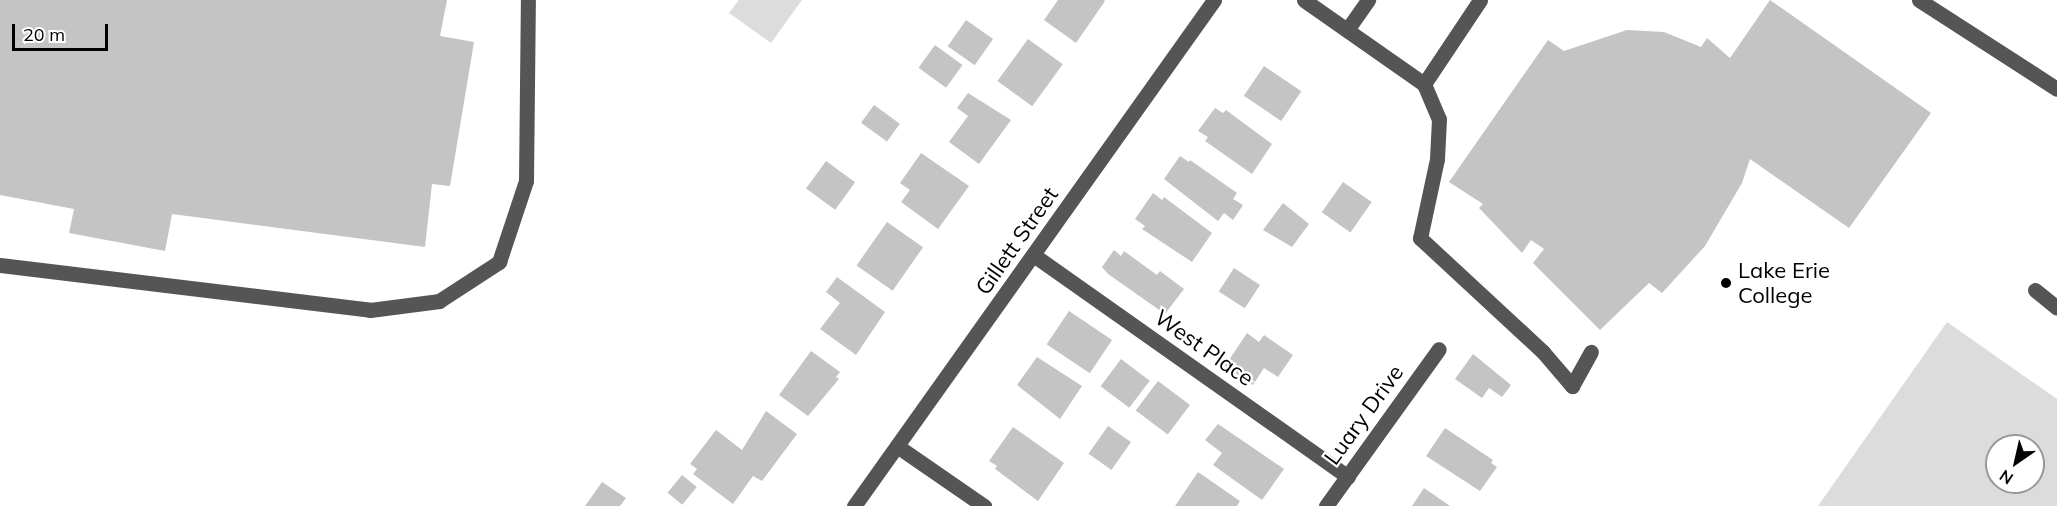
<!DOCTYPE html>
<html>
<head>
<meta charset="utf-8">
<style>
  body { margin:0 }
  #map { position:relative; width:2057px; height:506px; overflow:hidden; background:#fff; font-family:Mulish,sans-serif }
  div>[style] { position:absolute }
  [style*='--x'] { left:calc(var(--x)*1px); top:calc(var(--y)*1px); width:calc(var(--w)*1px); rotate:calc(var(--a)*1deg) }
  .green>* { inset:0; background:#dcdcdc }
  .building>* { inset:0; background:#c4c4c4; transform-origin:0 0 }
  .minor>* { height:15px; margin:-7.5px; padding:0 7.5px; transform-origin:7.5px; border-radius:7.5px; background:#555 }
  .dots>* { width:16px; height:16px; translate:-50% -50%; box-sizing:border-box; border:3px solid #fff; border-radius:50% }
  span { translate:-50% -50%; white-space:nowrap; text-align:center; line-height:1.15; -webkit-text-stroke:4.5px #fff; paint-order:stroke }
  .street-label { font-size:22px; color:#000 }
  .poi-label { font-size:22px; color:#000 }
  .left { translate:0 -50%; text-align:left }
  .north { position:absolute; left:1985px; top:434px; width:60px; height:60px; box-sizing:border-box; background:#fff; border:2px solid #999; border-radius:50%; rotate:214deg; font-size:16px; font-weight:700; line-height:24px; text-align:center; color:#000 }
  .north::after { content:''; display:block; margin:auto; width:21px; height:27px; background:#000; clip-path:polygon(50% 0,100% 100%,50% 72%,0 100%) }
  .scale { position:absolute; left:12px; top:24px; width:96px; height:27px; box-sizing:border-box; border:3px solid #000; border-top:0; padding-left:8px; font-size:18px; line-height:21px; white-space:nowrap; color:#000; -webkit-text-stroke:4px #fff; paint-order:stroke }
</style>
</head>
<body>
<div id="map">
  <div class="green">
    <div style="clip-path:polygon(739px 0,802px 0,771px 43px,729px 13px)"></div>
    <div style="clip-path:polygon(evenodd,1947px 322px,2057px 399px,2057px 506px,1818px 506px,1947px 322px,1997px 446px,2033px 446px,2033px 482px,1997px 482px,1997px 446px)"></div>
  </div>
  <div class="building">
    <div style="clip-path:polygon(0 0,447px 0,440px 36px,474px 42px,450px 186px,432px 184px,425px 247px,172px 214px,165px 251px,69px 233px,74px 209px,0 195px)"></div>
    <div style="clip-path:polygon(1058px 0,1104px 0,1105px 1px,1076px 43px,1044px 20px)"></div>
    <div style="clip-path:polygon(1770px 0,1931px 113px,1849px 228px,1750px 159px,1742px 183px,1705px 246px,1662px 293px,1649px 283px,1600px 330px,1533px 263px,1544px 249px,1531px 240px,1522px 253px,1479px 208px,1483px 204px,1449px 182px,1548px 40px,1564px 51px,1627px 30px,1664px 32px,1701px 47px,1707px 38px,1730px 58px)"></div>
    <div style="left:966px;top:20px;width:33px;height:32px;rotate:35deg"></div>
    <div style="left:1028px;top:39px;width:43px;height:52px;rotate:36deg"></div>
    <div style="left:935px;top:45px;width:34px;height:28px;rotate:36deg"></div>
    <div style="left:1264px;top:66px;width:45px;height:36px;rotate:34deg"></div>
    <div style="clip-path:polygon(968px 93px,1011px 120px,979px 164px,949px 142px,968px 116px,957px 108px)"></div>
    <div style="left:874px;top:105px;width:32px;height:22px;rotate:36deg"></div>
    <div style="clip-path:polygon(1215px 108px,1223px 113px,1226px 110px,1272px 144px,1252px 174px,1205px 141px,1208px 137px,1198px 131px)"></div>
    <div style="clip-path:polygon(921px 153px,969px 186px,938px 229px,901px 202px,910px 190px,900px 183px)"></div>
    <div style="clip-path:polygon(1180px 156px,1189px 162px,1190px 160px,1237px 193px,1233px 199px,1243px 205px,1233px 220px,1224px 213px,1218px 221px,1164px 179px)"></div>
    <div style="left:826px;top:161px;width:36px;height:34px;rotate:36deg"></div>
    <div style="left:1343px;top:182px;width:35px;height:37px;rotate:35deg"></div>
    <div style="clip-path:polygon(1153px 193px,1162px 200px,1164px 197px,1212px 233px,1192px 262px,1142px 229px,1145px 226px,1135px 219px)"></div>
    <div style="clip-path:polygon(1283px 203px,1309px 224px,1292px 247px,1263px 230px)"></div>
    <div style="left:887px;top:222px;width:44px;height:53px;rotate:35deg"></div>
    <div style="clip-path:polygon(1114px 250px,1121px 256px,1124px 251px,1157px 275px,1160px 271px,1184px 289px,1165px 314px,1108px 274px,1102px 267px)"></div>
    <div style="left:1234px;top:268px;width:31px;height:28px;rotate:33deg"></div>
    <div style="clip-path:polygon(837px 277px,885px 312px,856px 355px,820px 329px,840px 303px,826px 292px)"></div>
    <div style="left:1069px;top:311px;width:52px;height:40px;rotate:34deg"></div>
    <div style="clip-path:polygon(1247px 333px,1259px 342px,1264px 335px,1293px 355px,1278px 377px,1264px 368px,1253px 385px,1225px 366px)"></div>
    <div style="clip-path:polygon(811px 351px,840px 372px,836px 377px,839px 379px,808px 416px,779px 395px)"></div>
    <div style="clip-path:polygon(1473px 354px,1511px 385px,1502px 397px,1489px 388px,1482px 398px,1455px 379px)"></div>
    <div style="clip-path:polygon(1037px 357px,1082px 386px,1060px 419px,1017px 385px)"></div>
    <div style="left:1121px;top:359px;width:36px;height:34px;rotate:37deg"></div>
    <div style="left:1158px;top:381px;width:40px;height:37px;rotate:37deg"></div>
    <div style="clip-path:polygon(766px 411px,797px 434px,762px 481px,753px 476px,733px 504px,693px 474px,697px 469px,690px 464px,716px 430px,742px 450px)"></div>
    <div style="clip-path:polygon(1218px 424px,1284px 469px,1262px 500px,1213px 465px,1222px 453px,1205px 440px)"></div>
    <div style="left:1108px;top:426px;width:28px;height:34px;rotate:35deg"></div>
    <div style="clip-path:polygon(1013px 427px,1064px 463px,1038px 501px,995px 469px,997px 466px,989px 461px)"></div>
    <div style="clip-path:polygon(1445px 428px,1493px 460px,1491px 463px,1497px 467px,1480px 491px,1426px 456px)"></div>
    <div style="clip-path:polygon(1198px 472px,1240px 501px,1237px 506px,1175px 506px)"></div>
    <div style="left:682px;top:475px;width:19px;height:23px;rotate:39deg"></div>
    <div style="clip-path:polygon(602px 482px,626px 498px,620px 506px,585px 506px)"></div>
    <div style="clip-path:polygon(1424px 488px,1450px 506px,1412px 506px)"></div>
  </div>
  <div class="minor">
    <div style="--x:1304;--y:0;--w:146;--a:35"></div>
    <div style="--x:1424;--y:84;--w:38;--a:67"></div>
    <div style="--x:1439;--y:119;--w:40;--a:92.9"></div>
    <div style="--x:1437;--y:159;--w:81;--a:102.1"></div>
    <div style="--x:1420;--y:238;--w:168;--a:42.8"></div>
    <div style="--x:1543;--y:352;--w:45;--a:49.5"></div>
    <div style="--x:1572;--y:386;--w:39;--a:-61"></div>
    <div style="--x:1919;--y:0;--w:164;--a:32.8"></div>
    <div style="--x:1347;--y:30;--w:37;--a:-55"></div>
    <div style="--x:1424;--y:84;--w:101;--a:-56.3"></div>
    <div style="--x:1035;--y:256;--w:383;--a:35.2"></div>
    <div style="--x:0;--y:265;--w:373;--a:6.9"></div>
    <div style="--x:370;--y:310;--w:70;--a:-7.4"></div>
    <div style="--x:439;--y:301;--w:72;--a:-33"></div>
    <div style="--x:499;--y:262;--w:85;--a:-71.6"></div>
    <div style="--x:526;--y:181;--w:181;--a:-89.4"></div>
    <div style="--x:2035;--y:290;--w:28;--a:39"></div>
    <div style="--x:897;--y:446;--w:106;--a:34.6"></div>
    <div style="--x:854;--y:506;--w:621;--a:-54.57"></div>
    <div style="--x:1326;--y:506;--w:193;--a:-54.3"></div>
  </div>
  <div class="dots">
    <div style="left:1726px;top:283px;background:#000"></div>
  </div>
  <div class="street-label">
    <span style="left:1017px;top:241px;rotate:-55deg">Gillett Street</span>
    <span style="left:1204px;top:348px;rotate:35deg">West Place</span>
    <span style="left:1364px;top:415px;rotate:-54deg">Luary Drive</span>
  </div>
  <div class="poi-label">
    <span class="left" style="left:1738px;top:283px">Lake Erie<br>College</span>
  </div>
  <div class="north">N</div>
  <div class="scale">20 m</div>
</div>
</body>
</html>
